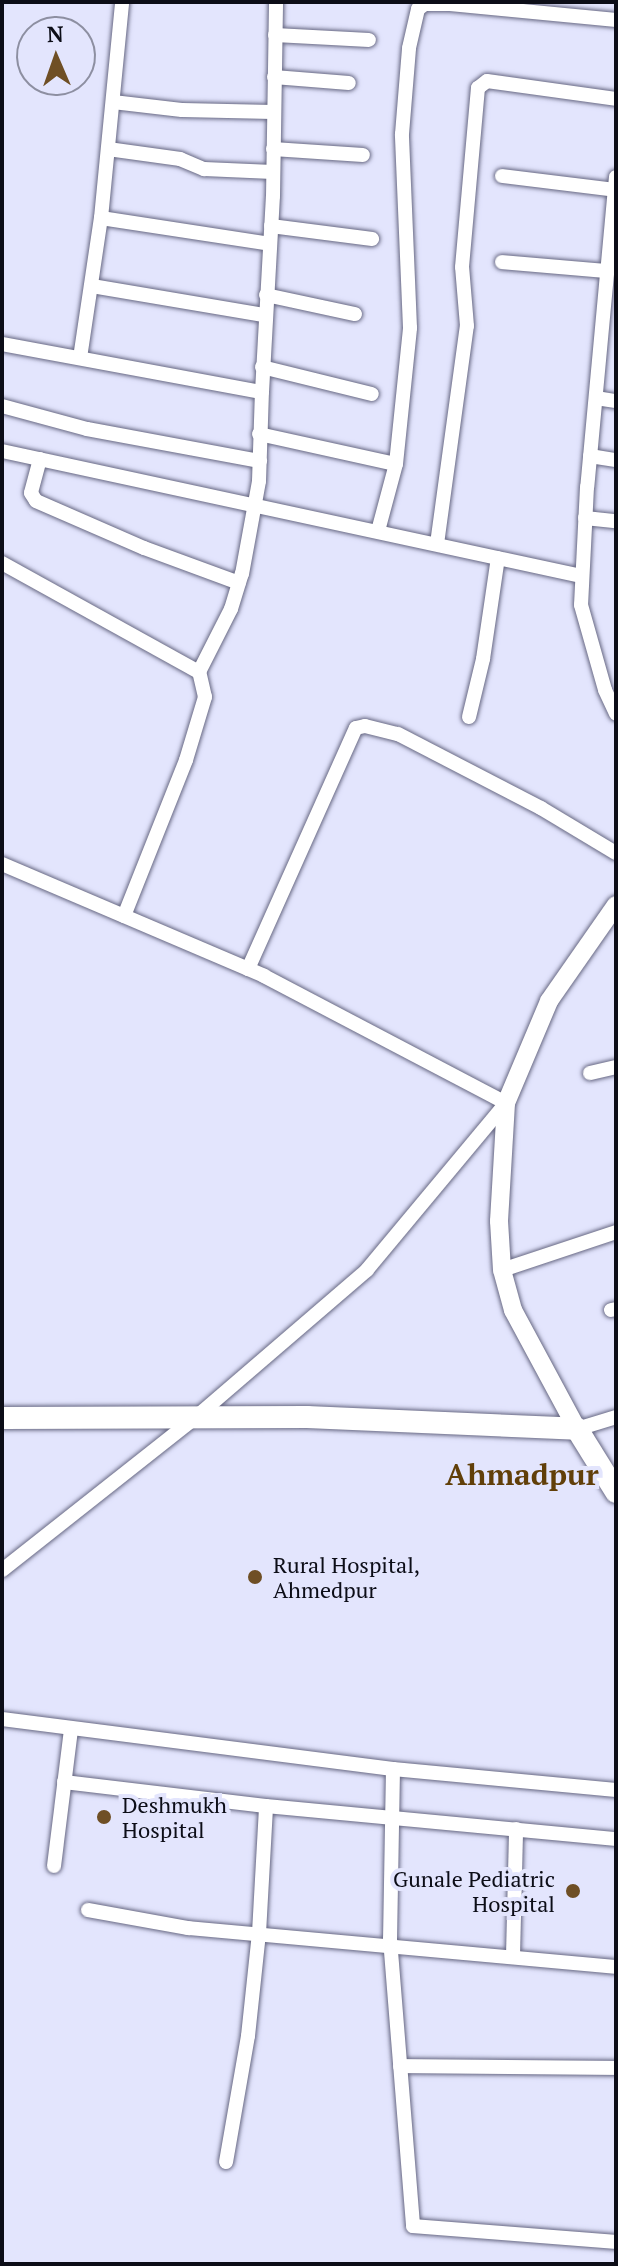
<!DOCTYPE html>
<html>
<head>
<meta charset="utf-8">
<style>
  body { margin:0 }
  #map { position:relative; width:618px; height:2266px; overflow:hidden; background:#e3e5fd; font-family:"PT Serif",serif }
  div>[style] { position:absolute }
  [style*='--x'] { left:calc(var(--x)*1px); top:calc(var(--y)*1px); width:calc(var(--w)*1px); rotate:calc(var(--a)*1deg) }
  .roads { filter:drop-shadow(0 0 2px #676883) drop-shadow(0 0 2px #676883) }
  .minor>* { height:14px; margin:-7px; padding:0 7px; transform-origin:7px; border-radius:7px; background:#fff }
  .secondary>* { height:18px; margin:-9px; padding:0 9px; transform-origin:9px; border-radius:9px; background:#fff }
  .primary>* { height:22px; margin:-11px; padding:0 11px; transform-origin:11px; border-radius:11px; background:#fff }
  .dots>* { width:22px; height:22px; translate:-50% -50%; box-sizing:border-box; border:4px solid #e3e5fd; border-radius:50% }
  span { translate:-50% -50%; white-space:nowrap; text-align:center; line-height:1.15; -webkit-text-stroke:8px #e3e5fd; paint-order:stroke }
  .poi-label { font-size:22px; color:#0c0d17 }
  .left { translate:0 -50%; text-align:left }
  .right { translate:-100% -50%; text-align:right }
  .district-label { font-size:30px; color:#613f09; font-weight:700 }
  .frame { position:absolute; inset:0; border:4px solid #0c0d17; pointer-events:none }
  .north { position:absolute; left:16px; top:16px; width:80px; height:80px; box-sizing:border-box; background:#e3e5fd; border:2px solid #8d8fa1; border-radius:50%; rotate:358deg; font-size:22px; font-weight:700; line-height:32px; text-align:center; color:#0c0d17 }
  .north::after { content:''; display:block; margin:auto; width:28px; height:36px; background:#6f4f25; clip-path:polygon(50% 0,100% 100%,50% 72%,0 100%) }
</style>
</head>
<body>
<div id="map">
  <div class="roads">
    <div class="minor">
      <div style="--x:275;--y:35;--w:94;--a:3"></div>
      <div style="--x:274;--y:77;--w:75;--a:4.6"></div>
      <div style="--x:113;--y:102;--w:69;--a:6.6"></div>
      <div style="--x:182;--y:110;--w:91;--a:1.3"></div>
      <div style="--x:108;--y:149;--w:73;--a:7.9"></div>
      <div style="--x:180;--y:159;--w:26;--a:23"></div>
      <div style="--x:204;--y:169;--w:69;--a:2.5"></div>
      <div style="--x:273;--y:149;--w:90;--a:3.8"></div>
      <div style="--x:502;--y:176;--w:115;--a:7"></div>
      <div style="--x:616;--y:177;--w:311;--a:95.3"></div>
      <div style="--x:587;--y:487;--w:118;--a:92.9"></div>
      <div style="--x:581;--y:605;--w:88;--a:74.2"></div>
      <div style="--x:605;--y:690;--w:26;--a:65"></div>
      <div style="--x:101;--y:218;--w:171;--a:8.7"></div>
      <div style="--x:271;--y:226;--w:102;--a:7.3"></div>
      <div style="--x:502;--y:262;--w:106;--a:4.9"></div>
      <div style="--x:92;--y:286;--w:174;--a:9.6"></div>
      <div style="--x:266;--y:295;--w:91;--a:12.1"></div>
      <div style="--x:2;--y:344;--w:264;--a:10.5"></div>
      <div style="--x:262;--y:392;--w:196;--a:-86.8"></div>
      <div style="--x:273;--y:196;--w:194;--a:-89.1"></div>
      <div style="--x:80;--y:358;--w:142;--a:-81.5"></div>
      <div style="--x:101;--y:218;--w:217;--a:-84.4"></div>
      <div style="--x:262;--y:367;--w:113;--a:13.8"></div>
      <div style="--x:596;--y:398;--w:20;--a:9"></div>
      <div style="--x:2;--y:406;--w:88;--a:15.1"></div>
      <div style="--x:87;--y:429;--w:176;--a:10.5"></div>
      <div style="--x:259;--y:434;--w:140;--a:12.4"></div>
      <div style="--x:2;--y:451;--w:592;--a:12.18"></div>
      <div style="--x:590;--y:456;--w:26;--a:9"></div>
      <div style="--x:40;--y:459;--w:35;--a:105"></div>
      <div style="--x:31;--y:493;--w:9;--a:58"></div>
      <div style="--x:36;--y:501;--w:118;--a:23.5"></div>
      <div style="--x:144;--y:548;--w:101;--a:20.2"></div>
      <div style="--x:585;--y:518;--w:31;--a:6"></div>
      <div style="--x:378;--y:531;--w:69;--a:-75"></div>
      <div style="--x:396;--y:464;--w:137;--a:-84.1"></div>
      <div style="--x:410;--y:328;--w:194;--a:-92.4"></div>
      <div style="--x:402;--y:134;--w:86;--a:-85.3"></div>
      <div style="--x:409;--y:48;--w:40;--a:-77"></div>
      <div style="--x:418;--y:9;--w:9;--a:-36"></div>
      <div style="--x:425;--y:4;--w:25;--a:0"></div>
      <div style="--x:450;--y:4;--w:167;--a:5.5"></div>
      <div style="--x:437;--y:544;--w:220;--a:-82.2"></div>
      <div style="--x:467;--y:326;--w:59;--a:-94.8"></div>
      <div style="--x:462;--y:267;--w:180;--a:-84.9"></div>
      <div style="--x:478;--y:88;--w:11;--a:-38"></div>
      <div style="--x:487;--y:81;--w:130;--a:7.9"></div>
      <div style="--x:2;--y:563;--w:225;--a:29"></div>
      <div style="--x:469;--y:717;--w:60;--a:-76.4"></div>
      <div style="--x:483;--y:659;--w:102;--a:-81.6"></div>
      <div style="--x:2;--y:864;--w:285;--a:23.1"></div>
      <div style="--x:264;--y:976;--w:273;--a:27.7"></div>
      <div style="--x:506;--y:1103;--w:217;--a:129.8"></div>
      <div style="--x:367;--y:1270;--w:225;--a:139.3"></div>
      <div style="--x:196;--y:1417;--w:247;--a:141.7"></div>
      <div style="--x:124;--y:916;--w:168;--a:-68.3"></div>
      <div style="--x:186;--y:760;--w:66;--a:-73.2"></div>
      <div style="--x:205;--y:697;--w:26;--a:-103"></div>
      <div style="--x:199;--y:672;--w:71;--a:-63.1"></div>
      <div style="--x:231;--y:609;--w:37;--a:-73"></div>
      <div style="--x:242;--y:574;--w:95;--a:-79.6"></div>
      <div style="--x:259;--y:481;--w:89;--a:-88.1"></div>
      <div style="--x:248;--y:969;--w:264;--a:-65.9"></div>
      <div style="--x:356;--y:728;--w:9;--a:-13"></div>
      <div style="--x:365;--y:726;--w:34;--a:14"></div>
      <div style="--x:398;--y:734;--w:161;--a:27.4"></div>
      <div style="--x:541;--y:808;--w:87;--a:31"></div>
      <div style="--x:590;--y:1073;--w:27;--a:-13"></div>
      <div style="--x:502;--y:1270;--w:120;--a:-18.4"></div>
      <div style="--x:611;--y:1310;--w:5;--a:-11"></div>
      <div style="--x:577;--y:1429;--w:41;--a:-17.1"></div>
      <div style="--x:2;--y:1719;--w:394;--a:7.3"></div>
      <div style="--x:64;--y:1782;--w:203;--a:6.8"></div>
      <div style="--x:266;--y:1806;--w:352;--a:5.4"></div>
      <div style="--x:616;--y:1790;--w:224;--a:-174.6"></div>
      <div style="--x:393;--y:1769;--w:170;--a:91"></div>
      <div style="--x:390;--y:1939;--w:288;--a:85.4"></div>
      <div style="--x:413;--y:2226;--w:204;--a:4.5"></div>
      <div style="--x:54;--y:1866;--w:138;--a:-82.9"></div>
      <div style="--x:88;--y:1910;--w:102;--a:10.2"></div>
      <div style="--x:188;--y:1928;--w:430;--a:5.2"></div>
      <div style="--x:513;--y:1956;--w:127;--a:-88.6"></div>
      <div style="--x:400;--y:2066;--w:216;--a:0.5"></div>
      <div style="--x:226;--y:2162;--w:128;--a:-80.1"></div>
      <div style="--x:248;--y:2036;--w:104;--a:-83.9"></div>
      <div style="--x:259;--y:1933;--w:127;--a:-86.8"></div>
    </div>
    <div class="secondary">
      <div style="--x:577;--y:1429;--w:135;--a:-118.3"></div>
      <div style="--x:513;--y:1310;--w:41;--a:-105.4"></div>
      <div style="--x:502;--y:1270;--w:49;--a:-93.5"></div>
      <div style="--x:499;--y:1221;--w:118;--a:-86.6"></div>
      <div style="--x:506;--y:1103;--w:111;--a:-67.1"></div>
      <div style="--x:549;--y:1001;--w:117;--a:-55.1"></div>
    </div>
    <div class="primary">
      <div style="--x:2;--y:1418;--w:305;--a:-0.2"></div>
      <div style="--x:307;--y:1417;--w:270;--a:2.5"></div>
      <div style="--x:577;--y:1429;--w:74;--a:58.2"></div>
    </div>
  </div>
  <div class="dots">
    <div style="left:255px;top:1577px;background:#6f4f25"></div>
    <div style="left:104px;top:1817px;background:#6f4f25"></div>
    <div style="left:573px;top:1891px;background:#6f4f25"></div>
  </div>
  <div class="poi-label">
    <span class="left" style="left:273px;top:1577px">Rural Hospital,<br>Ahmedpur</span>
    <span class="left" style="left:122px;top:1817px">Deshmukh<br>Hospital</span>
    <span class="right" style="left:555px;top:1891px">Gunale Pediatric<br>Hospital</span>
  </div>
  <div class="district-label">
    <span style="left:522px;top:1474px">Ahmadpur</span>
  </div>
  <div class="frame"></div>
  <div class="north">N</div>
</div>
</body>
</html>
